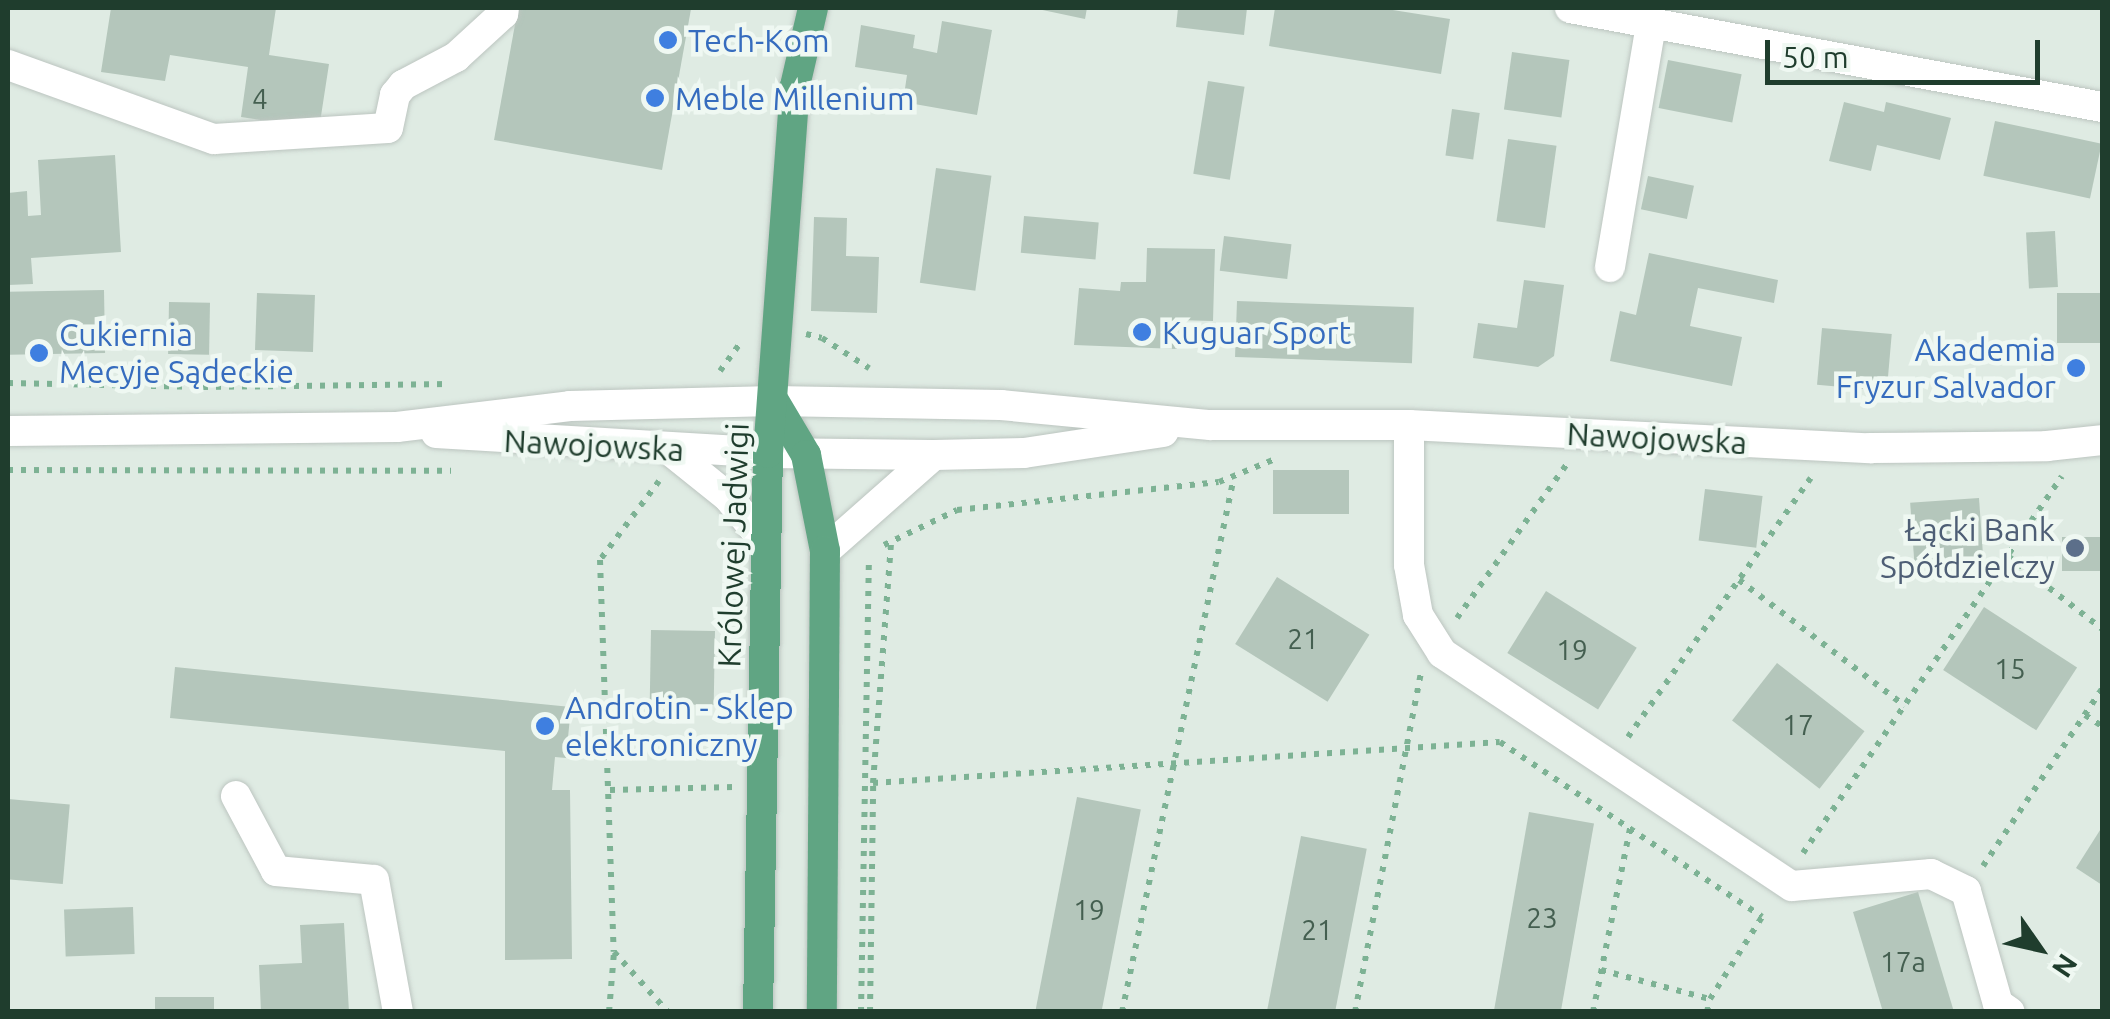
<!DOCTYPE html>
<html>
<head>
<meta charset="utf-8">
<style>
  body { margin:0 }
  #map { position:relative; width:2110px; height:1019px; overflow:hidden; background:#dfebe3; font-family:Ubuntu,sans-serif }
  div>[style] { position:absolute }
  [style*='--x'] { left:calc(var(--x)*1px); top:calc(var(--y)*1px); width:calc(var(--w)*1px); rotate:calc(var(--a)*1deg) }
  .building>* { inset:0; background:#b4c6bb; transform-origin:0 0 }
  .path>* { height:6px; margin-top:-3px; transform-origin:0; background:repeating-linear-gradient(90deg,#7db294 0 5px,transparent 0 13px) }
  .roads { filter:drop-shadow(0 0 2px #bcc5c0) drop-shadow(0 0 2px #bcc5c0) }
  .minor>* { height:30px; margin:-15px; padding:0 15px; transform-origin:15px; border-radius:15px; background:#fff }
  .major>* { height:30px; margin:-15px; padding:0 15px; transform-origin:15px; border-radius:15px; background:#60a583 }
  .dots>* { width:28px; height:28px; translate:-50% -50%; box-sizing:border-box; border:5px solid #eff8f2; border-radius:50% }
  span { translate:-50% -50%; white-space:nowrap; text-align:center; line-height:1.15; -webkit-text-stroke:9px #eff8f2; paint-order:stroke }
  .number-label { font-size:28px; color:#445f50 }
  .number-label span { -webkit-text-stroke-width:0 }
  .shop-label { font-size:32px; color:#366cbe }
  .left { translate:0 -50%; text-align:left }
  .right { translate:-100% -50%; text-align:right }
  .street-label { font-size:32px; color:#1f3d2d }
  .service-label { font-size:32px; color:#4e5e75 }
  .frame { position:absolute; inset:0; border:10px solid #1f3d2d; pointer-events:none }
  .north { position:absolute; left:1990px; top:899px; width:100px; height:100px; -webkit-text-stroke:8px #eff8f2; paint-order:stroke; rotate:124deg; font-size:28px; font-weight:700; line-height:40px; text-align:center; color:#1f3d2d }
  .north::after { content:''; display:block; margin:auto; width:35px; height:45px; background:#1f3d2d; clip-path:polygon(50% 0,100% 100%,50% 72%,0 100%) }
  .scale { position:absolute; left:1765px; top:40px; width:275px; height:45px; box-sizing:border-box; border:5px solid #1f3d2d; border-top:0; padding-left:12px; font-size:30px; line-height:35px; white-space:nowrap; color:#1f3d2d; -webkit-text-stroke:8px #eff8f2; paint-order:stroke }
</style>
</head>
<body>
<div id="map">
  <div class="building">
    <div style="clip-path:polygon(111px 8px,276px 8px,269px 55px,329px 64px,319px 129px,241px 117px,248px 67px,170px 55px,165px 81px,101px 72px)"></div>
    <div style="clip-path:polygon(518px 8px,691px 9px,662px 170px,494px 140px)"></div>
    <div style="clip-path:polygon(1033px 8px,1087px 8px,1085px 19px)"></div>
    <div style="clip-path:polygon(1178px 8px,1247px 8px,1244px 35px,1176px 27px)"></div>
    <div style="clip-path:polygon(1275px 8px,1380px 8px,1450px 19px,1441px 74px,1269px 46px)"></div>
    <div style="clip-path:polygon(942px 21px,992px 30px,977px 115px,903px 102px,907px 75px,855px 67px,861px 25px,915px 35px,913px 48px,937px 53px)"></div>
    <div style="left:1512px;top:52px;width:58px;height:58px;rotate:8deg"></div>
    <div style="left:1668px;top:60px;width:75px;height:49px;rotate:11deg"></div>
    <div style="left:1208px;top:81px;width:37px;height:94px;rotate:9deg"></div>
    <div style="clip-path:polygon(1844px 102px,1884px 112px,1886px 102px,1951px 118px,1940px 160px,1877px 145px,1871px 171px,1829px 161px)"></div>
    <div style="left:1452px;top:109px;width:28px;height:47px;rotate:8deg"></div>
    <div style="left:1995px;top:121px;width:109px;height:56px;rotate:12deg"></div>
    <div style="left:1508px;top:139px;width:49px;height:83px;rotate:8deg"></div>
    <div style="clip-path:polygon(115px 155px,121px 252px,31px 258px,33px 284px,8px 285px,8px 193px,27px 191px,28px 216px,41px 215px,38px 160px)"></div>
    <div style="left:936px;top:168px;width:56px;height:116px;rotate:8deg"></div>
    <div style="left:1648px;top:176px;width:47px;height:34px;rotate:12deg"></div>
    <div style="left:1024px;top:216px;width:75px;height:37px;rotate:5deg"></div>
    <div style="clip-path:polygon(814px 217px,847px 218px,846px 256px,879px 257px,877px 313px,811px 311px)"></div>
    <div style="left:2055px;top:231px;width:56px;height:29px;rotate:87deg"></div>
    <div style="left:1224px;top:236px;width:68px;height:35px;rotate:7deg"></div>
    <div style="clip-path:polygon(1147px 248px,1215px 249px,1213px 321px,1177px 320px,1177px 349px,1074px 345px,1079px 288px,1120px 291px,1121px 282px,1146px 282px)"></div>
    <div style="clip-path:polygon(1649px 253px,1778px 280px,1774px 303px,1698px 288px,1690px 326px,1742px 337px,1732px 386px,1610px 361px,1620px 311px,1636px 315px)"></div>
    <div style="clip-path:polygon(1524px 280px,1564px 285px,1554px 356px,1538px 367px,1473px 358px,1478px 323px,1517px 328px)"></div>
    <div style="left:104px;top:290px;width:63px;height:96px;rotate:89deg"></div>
    <div style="left:257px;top:293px;width:58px;height:57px;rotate:2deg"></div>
    <div style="left:2102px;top:293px;width:50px;height:45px;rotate:90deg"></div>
    <div style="left:1237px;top:301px;width:177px;height:56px;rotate:2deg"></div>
    <div style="left:169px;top:302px;width:41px;height:52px;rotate:1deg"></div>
    <div style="left:1822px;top:328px;width:70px;height:57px;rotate:5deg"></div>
    <div style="left:1273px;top:470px;width:76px;height:44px"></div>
    <div style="left:1705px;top:489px;width:58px;height:52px;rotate:7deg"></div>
    <div style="left:1979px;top:498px;width:61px;height:69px;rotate:86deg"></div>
    <div style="left:2102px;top:537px;width:34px;height:40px;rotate:90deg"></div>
    <div style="left:1277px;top:577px;width:109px;height:79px;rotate:32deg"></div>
    <div style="left:1546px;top:591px;width:107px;height:73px;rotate:32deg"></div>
    <div style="left:1984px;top:607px;width:111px;height:75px;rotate:33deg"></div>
    <div style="left:651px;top:630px;width:64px;height:74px;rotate:1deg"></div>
    <div style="left:1777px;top:663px;width:111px;height:73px;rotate:38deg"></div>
    <div style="clip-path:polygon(175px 667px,571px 707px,566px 758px,555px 757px,552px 790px,570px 790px,572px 959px,505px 960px,505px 751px,170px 718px)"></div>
    <div style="left:1077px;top:797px;width:65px;height:219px;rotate:11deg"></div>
    <div style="left:8px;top:799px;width:62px;height:80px;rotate:5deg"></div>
    <div style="left:1529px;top:812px;width:66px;height:204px;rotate:10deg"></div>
    <div style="clip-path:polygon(2102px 827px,2102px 885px,2076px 868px)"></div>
    <div style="left:1301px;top:836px;width:67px;height:179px;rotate:11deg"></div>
    <div style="clip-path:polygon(1918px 892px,1954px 1012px,1883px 1012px,1853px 912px)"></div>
    <div style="left:133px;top:907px;width:47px;height:69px;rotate:88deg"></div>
    <div style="clip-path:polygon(344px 923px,349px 1012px,261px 1012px,259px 965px,302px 963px,300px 925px)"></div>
    <div style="left:155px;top:997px;width:59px;height:15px"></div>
  </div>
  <div class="path">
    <div style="--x:806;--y:334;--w:16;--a:14"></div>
    <div style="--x:822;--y:338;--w:56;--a:32.6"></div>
    <div style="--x:720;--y:371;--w:37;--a:-54"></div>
    <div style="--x:8;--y:383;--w:195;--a:1.2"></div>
    <div style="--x:203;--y:387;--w:247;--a:-0.7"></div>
    <div style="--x:8;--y:470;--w:443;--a:0.1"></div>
    <div style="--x:659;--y:481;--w:99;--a:126.8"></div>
    <div style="--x:600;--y:560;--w:392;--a:88"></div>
    <div style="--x:614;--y:952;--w:81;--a:48"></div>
    <div style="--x:884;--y:545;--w:81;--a:-25.6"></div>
    <div style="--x:957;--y:510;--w:263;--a:-6.1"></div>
    <div style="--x:1219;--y:482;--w:58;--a:-22.2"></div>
    <div style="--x:2008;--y:556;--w:119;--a:37.8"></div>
    <div style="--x:1739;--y:580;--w:208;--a:37.2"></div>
    <div style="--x:1457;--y:618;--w:188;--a:-54.5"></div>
    <div style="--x:2085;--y:715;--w:20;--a:33"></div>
    <div style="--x:1628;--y:737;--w:317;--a:-54.8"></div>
    <div style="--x:873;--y:783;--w:628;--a:-3.74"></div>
    <div style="--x:1500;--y:742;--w:315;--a:33.7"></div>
    <div style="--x:610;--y:790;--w:124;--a:-1.4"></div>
    <div style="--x:1803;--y:853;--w:457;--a:-55.5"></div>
    <div style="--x:1983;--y:866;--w:213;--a:-56.1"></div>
    <div style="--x:1601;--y:970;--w:113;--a:14.9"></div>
    <div style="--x:609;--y:1012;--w:59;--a:-85.2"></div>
    <div style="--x:861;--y:1012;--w:454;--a:-89"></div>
    <div style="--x:870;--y:1012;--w:229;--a:-89.2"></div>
    <div style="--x:873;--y:783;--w:242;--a:-85.7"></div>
    <div style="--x:1122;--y:1012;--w:547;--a:-78.18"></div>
    <div style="--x:1355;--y:1012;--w:344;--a:-79"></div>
    <div style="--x:1593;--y:1012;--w:192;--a:-78.6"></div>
    <div style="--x:1707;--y:1012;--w:13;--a:-77"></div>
    <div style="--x:1710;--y:999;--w:101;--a:-57.6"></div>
  </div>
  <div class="roads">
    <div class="minor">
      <div style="--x:1570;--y:8;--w:541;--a:10.54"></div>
      <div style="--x:8;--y:65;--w:219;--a:19.8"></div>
      <div style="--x:214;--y:139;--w:174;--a:-3.6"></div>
      <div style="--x:388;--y:128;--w:34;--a:-78"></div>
      <div style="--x:395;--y:95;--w:13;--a:-51"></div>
      <div style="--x:403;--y:85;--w:60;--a:-27.8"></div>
      <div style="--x:456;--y:57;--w:64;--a:-42.5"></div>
      <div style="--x:503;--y:14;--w:6;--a:-81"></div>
      <div style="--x:1610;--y:267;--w:246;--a:-80.4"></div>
      <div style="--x:1409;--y:425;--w:140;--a:90"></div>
      <div style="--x:1409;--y:565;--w:51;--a:79.8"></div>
      <div style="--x:1418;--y:615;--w:45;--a:57.7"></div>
      <div style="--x:1442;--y:653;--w:420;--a:33.7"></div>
      <div style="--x:1792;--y:886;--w:140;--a:-4.9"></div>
      <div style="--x:1931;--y:874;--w:39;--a:26"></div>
      <div style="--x:1966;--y:891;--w:117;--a:74.2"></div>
      <div style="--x:1998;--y:1004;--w:14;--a:34"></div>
      <div style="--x:8;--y:431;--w:389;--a:-0.6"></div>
      <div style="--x:397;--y:427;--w:174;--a:-6.9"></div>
      <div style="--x:570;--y:406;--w:204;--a:-1.4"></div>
      <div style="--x:774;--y:401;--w:227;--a:1"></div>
      <div style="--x:1001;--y:405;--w:210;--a:5.5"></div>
      <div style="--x:1210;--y:425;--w:199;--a:0"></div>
      <div style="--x:1409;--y:425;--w:462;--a:2.9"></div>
      <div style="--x:1870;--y:448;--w:177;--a:-0.6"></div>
      <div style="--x:2047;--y:446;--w:55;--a:-6.2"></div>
      <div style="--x:436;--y:433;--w:333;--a:3.4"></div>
      <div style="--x:768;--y:453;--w:166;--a:0.7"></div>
      <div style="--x:934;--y:455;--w:90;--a:-1.3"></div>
      <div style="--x:1024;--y:453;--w:141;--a:-8.6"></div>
      <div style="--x:667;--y:448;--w:78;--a:38.8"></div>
      <div style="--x:728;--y:497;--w:58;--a:50.6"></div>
      <div style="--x:825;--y:551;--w:145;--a:-41.4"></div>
      <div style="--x:236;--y:796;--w:85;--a:61.9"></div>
      <div style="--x:276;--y:871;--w:98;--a:5.2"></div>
      <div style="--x:374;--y:880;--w:134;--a:79.7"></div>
    </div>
    <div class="major">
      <div style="--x:774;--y:401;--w:63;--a:59.3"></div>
      <div style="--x:806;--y:455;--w:98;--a:78.8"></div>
      <div style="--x:825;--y:551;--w:461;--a:90.4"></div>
      <div style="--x:758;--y:1012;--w:559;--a:-88.98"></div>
      <div style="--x:768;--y:453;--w:368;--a:-85.8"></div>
      <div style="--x:795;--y:86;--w:80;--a:-77"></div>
    </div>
  </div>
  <div class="dots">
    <div style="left:668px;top:40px;background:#3f7fe0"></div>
    <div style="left:655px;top:98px;background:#3f7fe0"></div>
    <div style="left:1142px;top:332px;background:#3f7fe0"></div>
    <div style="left:39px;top:353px;background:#3f7fe0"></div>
    <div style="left:2076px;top:368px;background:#3f7fe0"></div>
    <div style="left:2075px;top:548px;background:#5c6f8a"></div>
    <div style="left:545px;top:726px;background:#3f7fe0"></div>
  </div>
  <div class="number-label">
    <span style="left:260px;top:99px">4</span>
    <span style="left:1303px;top:639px">21</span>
    <span style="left:1572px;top:650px">19</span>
    <span style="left:2010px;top:669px">15</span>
    <span style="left:1798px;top:725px">17</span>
    <span style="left:1089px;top:910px">19</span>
    <span style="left:1542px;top:918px">23</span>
    <span style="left:1317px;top:930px">21</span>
    <span style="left:1903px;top:962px">17a</span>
  </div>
  <div class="shop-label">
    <span class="left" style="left:688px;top:40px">Tech-Kom</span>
    <span class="left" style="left:675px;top:98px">Meble Millenium</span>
    <span class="left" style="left:1162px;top:332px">Kuguar Sport</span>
    <span class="left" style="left:59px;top:353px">Cukiernia<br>Mecyje Sądeckie</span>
    <span class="right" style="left:2056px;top:368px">Akademia<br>Fryzur Salvador</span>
    <span class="left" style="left:565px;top:726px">Androtin - Sklep<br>elektroniczny</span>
  </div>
  <div class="street-label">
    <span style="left:1657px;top:438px;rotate:3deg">Nawojowska</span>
    <span style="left:594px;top:445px;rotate:3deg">Nawojowska</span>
    <span style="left:733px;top:545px;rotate:-88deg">Królowej Jadwigi</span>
  </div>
  <div class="service-label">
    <span class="right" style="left:2055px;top:548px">Łącki Bank<br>Spółdzielczy</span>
  </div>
  <div class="frame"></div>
  <div class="north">N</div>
  <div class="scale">50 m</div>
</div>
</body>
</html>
